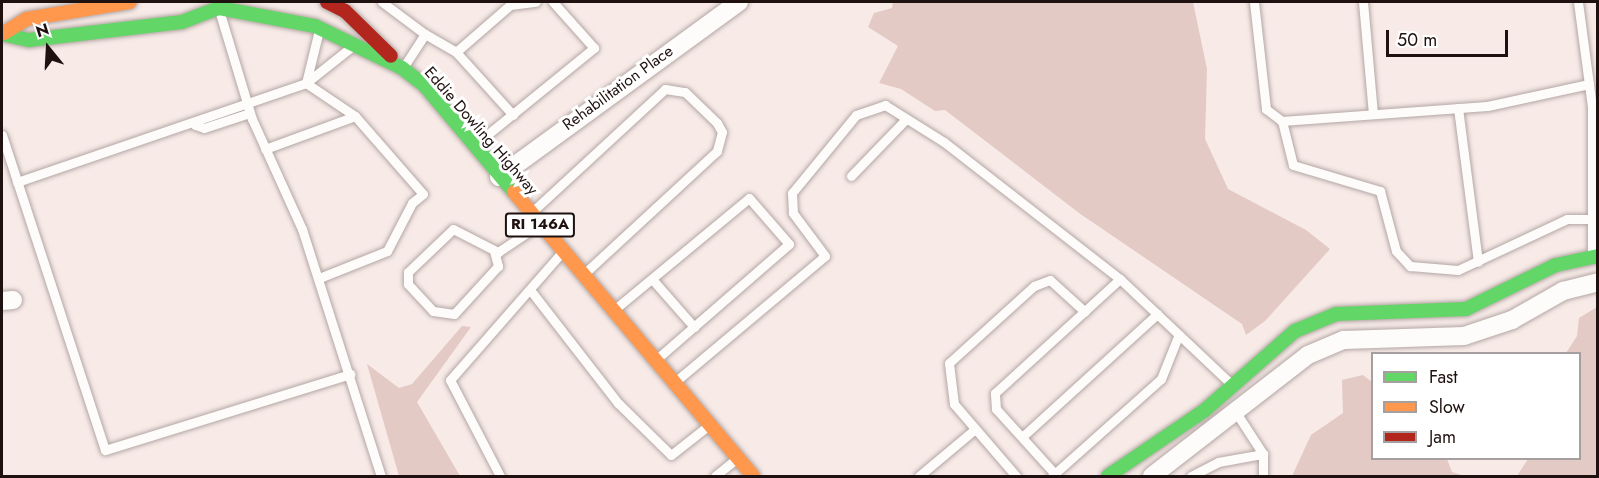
<!DOCTYPE html>
<html>
<head>
<meta charset="utf-8">
<style>
  body { margin:0 }
  #map { position:relative; width:1599px; height:478px; overflow:hidden; background:#f7eae7; font-family:Jost,sans-serif }
  div>[style] { position:absolute }
  [style*='--x'] { left:calc(var(--x)*1px); top:calc(var(--y)*1px); width:calc(var(--w)*1px); rotate:calc(var(--a)*1deg) }
  .green>* { inset:0; background:#e3cac5 }
  .roads { filter:drop-shadow(0 0 2px #b3a7a4) drop-shadow(0 0 2px #b3a7a4) }
  .lane>* { height:9px; margin:-4.5px; padding:0 4.5px; transform-origin:4.5px; border-radius:4.5px; background:#fefcfb }
  .street>* { height:18px; margin:-9px; padding:0 9px; transform-origin:9px; border-radius:9px; background:#fefcfb }
  .fast>* { height:14px; margin:-7px; padding:0 7px; transform-origin:7px; border-radius:7px; background:#63d668 }
  .slow>* { height:14px; margin:-7px; padding:0 7px; transform-origin:7px; border-radius:7px; background:#ff974d }
  .jam>* { height:14px; margin:-7px; padding:0 7px; transform-origin:7px; border-radius:7px; background:#b3261e }
  span { translate:-50% -50%; white-space:nowrap; text-align:center; line-height:1.15; -webkit-text-stroke:6px #fff; paint-order:stroke }
  .shield-label span { padding:2px 4px; background:#fff; border:2px solid; border-radius:4px; -webkit-text-stroke-width:0 }
  .shield-label { font-size:15px; color:#1f110f; font-weight:700 }
  .street-label { font-size:16px; color:#1f110f }
  .frame { position:absolute; inset:0; border:3px solid #1f110f; pointer-events:none }
  .legend { position:absolute; left:1371px; top:352px; width:210px; height:108px; box-sizing:border-box; background:#fff; border:2px solid #a5a09f; margin:0; padding:8px 10px; list-style:none; font-size:18px; color:#1f110f }
  .legend li { display:flex; align-items:center; gap:12px; height:30px }
  .legend b { width:30px; border:2px solid #a5a09f }
  .north { position:absolute; left:18px; top:18px; width:60px; height:60px; -webkit-text-stroke:4px #fff; paint-order:stroke; rotate:342deg; font-size:16px; font-weight:700; line-height:24px; text-align:center; color:#1f110f }
  .north::after { content:''; display:block; margin:auto; width:21px; height:27px; background:#1f110f; clip-path:polygon(50% 0,100% 100%,50% 72%,0 100%) }
  .scale { position:absolute; left:1386px; top:30px; width:122px; height:27px; box-sizing:border-box; border:3px solid #1f110f; border-top:0; padding-left:8px; font-size:18px; line-height:21px; white-space:nowrap; color:#1f110f; -webkit-text-stroke:4px #fff; paint-order:stroke }
</style>
</head>
<body>
<div id="map">
  <div class="green">
    <div style="clip-path:polygon(893px 2px,1193px 2px,1207px 69px,1205px 139px,1228px 189px,1306px 230px,1330px 249px,1265px 321px,1246px 335px,1242px 324px,1079px 213px,945px 110px,935px 111px,901px 89px,879px 83px,898px 46px,868px 27px,874px 13px,892px 8px)"></div>
    <div style="clip-path:polygon(1597px 307px,1597px 476px,1517px 476px,1528px 459px,1580px 458px,1580px 354px,1566px 353px,1577px 336px,1579px 318px)"></div>
    <div style="clip-path:polygon(462px 326px,471px 327px,417px 402px,460px 476px,399px 476px,367px 364px,399px 388px,412px 384px)"></div>
    <div style="clip-path:polygon(1363px 375px,1372px 382px,1372px 458px,1447px 459px,1452px 472px,1465px 476px,1292px 476px,1311px 435px,1343px 413px,1342px 380px)"></div>
  </div>
  <div class="roads">
    <div class="lane">
      <div style="--x:382;--y:2;--w:54;--a:36.7"></div>
      <div style="--x:425;--y:34;--w:38;--a:123"></div>
      <div style="--x:1254;--y:2;--w:108;--a:83.6"></div>
      <div style="--x:1266;--y:109;--w:20;--a:37"></div>
      <div style="--x:1363;--y:2;--w:112;--a:84.9"></div>
      <div style="--x:1578;--y:2;--w:106;--a:82.4"></div>
      <div style="--x:1592;--y:107;--w:148;--a:90"></div>
      <div style="--x:219;--y:10;--w:114;--a:73.2"></div>
      <div style="--x:252;--y:119;--w:121;--a:65.6"></div>
      <div style="--x:302;--y:229;--w:259;--a:72.3"></div>
      <div style="--x:425;--y:34;--w:36;--a:30"></div>
      <div style="--x:306;--y:83;--w:59;--a:34"></div>
      <div style="--x:306;--y:83;--w:55;--a:-76.2"></div>
      <div style="--x:1589;--y:84;--w:104;--a:167.8"></div>
      <div style="--x:1487;--y:106;--w:206;--a:175.8"></div>
      <div style="--x:1282;--y:121;--w:45;--a:76"></div>
      <div style="--x:1293;--y:165;--w:91;--a:16.6"></div>
      <div style="--x:1380;--y:191;--w:62;--a:75.1"></div>
      <div style="--x:1396;--y:251;--w:21;--a:47"></div>
      <div style="--x:1410;--y:266;--w:48;--a:4.8"></div>
      <div style="--x:1458;--y:270;--w:120;--a:-25.1"></div>
      <div style="--x:1567;--y:219;--w:31;--a:0"></div>
      <div style="--x:1458;--y:108;--w:155;--a:82.6"></div>
      <div style="--x:513;--y:115;--w:85;--a:-132.1"></div>
      <div style="--x:456;--y:52;--w:72;--a:-41"></div>
      <div style="--x:510;--y:5;--w:26;--a:-7"></div>
      <div style="--x:195;--y:125;--w:9;--a:18"></div>
      <div style="--x:204;--y:128;--w:48;--a:-18.1"></div>
      <div style="--x:2;--y:135;--w:331;--a:71.9"></div>
      <div style="--x:105;--y:450;--w:257;--a:-17.2"></div>
      <div style="--x:477;--y:143;--w:151;--a:-39.1"></div>
      <div style="--x:594;--y:48;--w:62;--a:-131.7"></div>
      <div style="--x:265;--y:149;--w:96;--a:-20.1"></div>
      <div style="--x:355;--y:116;--w:103;--a:48.9"></div>
      <div style="--x:423;--y:194;--w:14;--a:141"></div>
      <div style="--x:412;--y:203;--w:54;--a:117.5"></div>
      <div style="--x:387;--y:251;--w:73;--a:158.3"></div>
      <div style="--x:851;--y:176;--w:79;--a:-46"></div>
      <div style="--x:17;--y:182;--w:305;--a:-18.9"></div>
      <div style="--x:306;--y:83;--w:56;--a:-38.5"></div>
      <div style="--x:534;--y:210;--w:178;--a:-42.7"></div>
      <div style="--x:665;--y:89;--w:20;--a:9"></div>
      <div style="--x:685;--y:92;--w:45;--a:44.1"></div>
      <div style="--x:717;--y:123;--w:10;--a:61"></div>
      <div style="--x:722;--y:132;--w:20;--a:105"></div>
      <div style="--x:717;--y:151;--w:180;--a:137.3"></div>
      <div style="--x:494;--y:251;--w:16;--a:75"></div>
      <div style="--x:498;--y:266;--w:65;--a:132.5"></div>
      <div style="--x:454;--y:314;--w:21;--a:-172"></div>
      <div style="--x:433;--y:311;--w:37;--a:-133"></div>
      <div style="--x:408;--y:284;--w:12;--a:-90"></div>
      <div style="--x:408;--y:272;--w:62;--a:-43.7"></div>
      <div style="--x:453;--y:229;--w:51;--a:27.1"></div>
      <div style="--x:498;--y:252;--w:47;--a:-33.7"></div>
      <div style="--x:652;--y:279;--w:64;--a:48.8"></div>
      <div style="--x:531;--y:291;--w:142;--a:52.2"></div>
      <div style="--x:618;--y:403;--w:74;--a:44.5"></div>
      <div style="--x:671;--y:455;--w:48;--a:-38.3"></div>
      <div style="--x:615;--y:309;--w:174;--a:-39.6"></div>
      <div style="--x:749;--y:198;--w:61;--a:49"></div>
      <div style="--x:789;--y:244;--w:174;--a:139"></div>
      <div style="--x:676;--y:381;--w:194;--a:-40"></div>
      <div style="--x:825;--y:256;--w:54;--a:-126.7"></div>
      <div style="--x:793;--y:213;--w:20;--a:-93"></div>
      <div style="--x:792;--y:193;--w:101;--a:-50.6"></div>
      <div style="--x:856;--y:115;--w:31;--a:-19"></div>
      <div style="--x:885;--y:105;--w:70;--a:32.1"></div>
      <div style="--x:944;--y:142;--w:223;--a:37.9"></div>
      <div style="--x:1120;--y:279;--w:154;--a:43.4"></div>
      <div style="--x:1237;--y:414;--w:48;--a:57"></div>
      <div style="--x:1263;--y:454;--w:22;--a:90"></div>
      <div style="--x:1022;--y:437;--w:183;--a:-42.3"></div>
      <div style="--x:1055;--y:474;--w:88;--a:-132.2"></div>
      <div style="--x:996;--y:409;--w:16;--a:-94"></div>
      <div style="--x:995;--y:393;--w:169;--a:-42.4"></div>
      <div style="--x:500;--y:476;--w:108;--a:-117.5"></div>
      <div style="--x:450;--y:380;--w:169;--a:-48.8"></div>
      <div style="--x:715;--y:476;--w:27;--a:-39"></div>
      <div style="--x:919;--y:476;--w:73;--a:-40"></div>
      <div style="--x:1016;--y:476;--w:95;--a:-130.7"></div>
      <div style="--x:954;--y:404;--w:41;--a:-97"></div>
      <div style="--x:949;--y:363;--w:115;--a:-42.2"></div>
      <div style="--x:1034;--y:286;--w:17;--a:-21"></div>
      <div style="--x:1050;--y:280;--w:47;--a:42.4"></div>
      <div style="--x:1052;--y:476;--w:146;--a:-41.7"></div>
      <div style="--x:1161;--y:379;--w:48;--a:-68.2"></div>
      <div style="--x:1191;--y:476;--w:30;--a:-27"></div>
      <div style="--x:1218;--y:462;--w:46;--a:-10.1"></div>
    </div>
    <div class="street">
      <div style="--x:499;--y:177;--w:297;--a:-36.1"></div>
      <div style="--x:2;--y:301;--w:11;--a:-5"></div>
      <div style="--x:1152;--y:476;--w:197;--a:-37.8"></div>
      <div style="--x:1308;--y:355;--w:39;--a:-23"></div>
      <div style="--x:1344;--y:340;--w:120;--a:-1.9"></div>
      <div style="--x:1464;--y:336;--w:51;--a:-18.4"></div>
      <div style="--x:1512;--y:320;--w:59;--a:-29.6"></div>
      <div style="--x:1563;--y:291;--w:36;--a:-14"></div>
    </div>
    <div class="fast">
      <div style="--x:219;--y:8;--w:98;--a:10.6"></div>
      <div style="--x:315;--y:26;--w:97;--a:25.8"></div>
      <div style="--x:402;--y:68;--w:29;--a:38"></div>
      <div style="--x:425;--y:86;--w:138;--a:50"></div>
      <div style="--x:2;--y:34;--w:28;--a:13"></div>
      <div style="--x:29;--y:40;--w:154;--a:-6.7"></div>
      <div style="--x:182;--y:22;--w:40;--a:-21"></div>
      <div style="--x:1108;--y:476;--w:117;--a:-34.2"></div>
      <div style="--x:1205;--y:410;--w:120;--a:-41.3"></div>
      <div style="--x:1295;--y:331;--w:44;--a:-22.5"></div>
      <div style="--x:1336;--y:314;--w:130;--a:-2.2"></div>
      <div style="--x:1466;--y:309;--w:100;--a:-26.1"></div>
      <div style="--x:1556;--y:265;--w:43;--a:-12.1"></div>
    </div>
    <div class="slow">
      <div style="--x:4;--y:33;--w:26;--a:-32"></div>
      <div style="--x:26;--y:19;--w:105;--a:-9.3"></div>
      <div style="--x:514;--y:192;--w:371;--a:49.9"></div>
    </div>
    <div class="jam">
      <div style="--x:327;--y:2;--w:20;--a:27"></div>
      <div style="--x:345;--y:11;--w:64;--a:44.4"></div>
    </div>
  </div>
  <div class="shield-label">
    <span style="left:540px;top:225px">RI 146A</span>
  </div>
  <div class="street-label">
    <span style="left:618px;top:88px;rotate:-36deg">Rehabilitation Place</span>
    <span style="left:481px;top:131px;rotate:49deg">Eddie Dowling Highway</span>
  </div>
  <div class="frame"></div>
  <ul class="legend">
  <li><b style="height:8px;background:#63d668"></b>Fast</li>
  <li><b style="height:8px;background:#ff974d"></b>Slow</li>
  <li><b style="height:8px;background:#b3261e"></b>Jam</li>
  </ul>
  <div class="north">N</div>
  <div class="scale">50 m</div>
</div>
</body>
</html>
